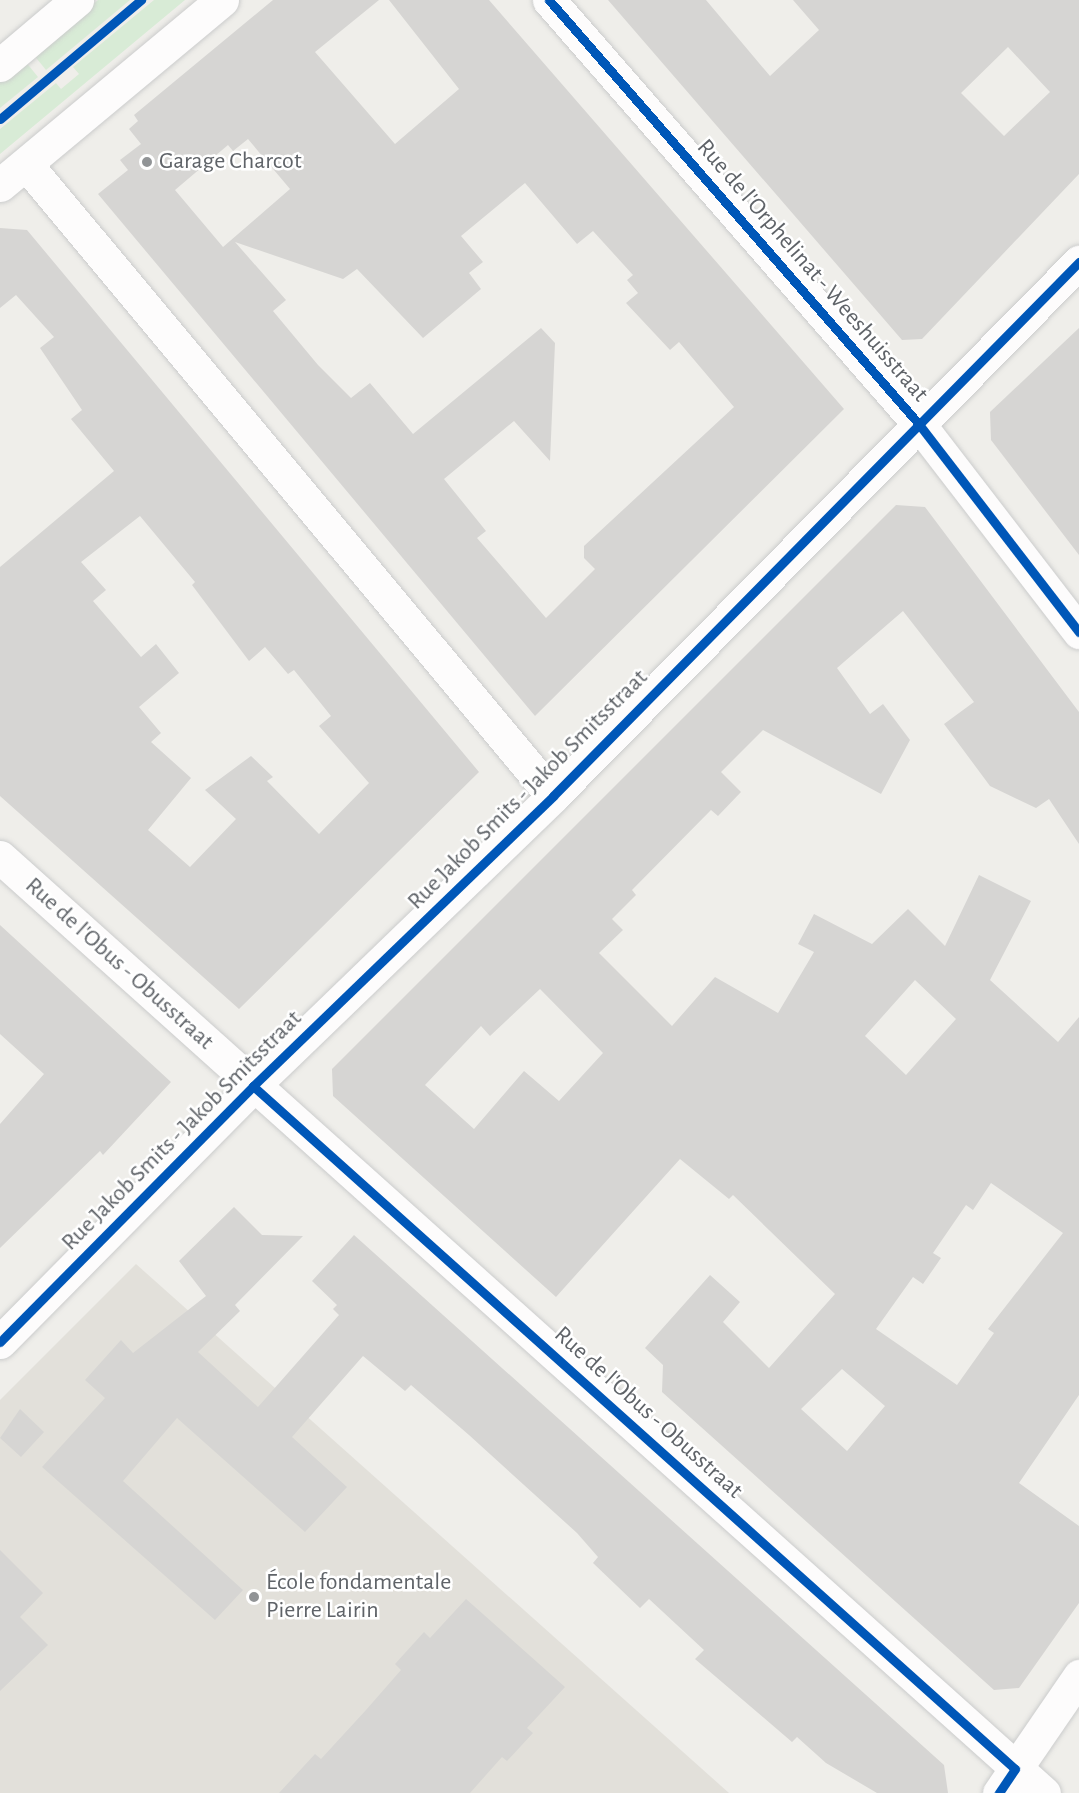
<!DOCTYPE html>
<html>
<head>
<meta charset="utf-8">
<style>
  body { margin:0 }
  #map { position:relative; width:1079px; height:1793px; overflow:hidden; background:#efeeea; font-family:"Alegreya Sans",sans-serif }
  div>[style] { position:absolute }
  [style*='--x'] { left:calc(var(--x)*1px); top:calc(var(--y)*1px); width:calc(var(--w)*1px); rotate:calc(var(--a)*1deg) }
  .education>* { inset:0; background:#e2e0da }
  .green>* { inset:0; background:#d8ebd6 }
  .building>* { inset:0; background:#d6d5d3 }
  .roads { filter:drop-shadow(0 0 2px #cbcccc) drop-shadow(0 0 2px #cbcccc) }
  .street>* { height:33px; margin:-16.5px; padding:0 16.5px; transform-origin:16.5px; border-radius:16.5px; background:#fdfcfc }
  .secondary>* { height:33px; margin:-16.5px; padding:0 16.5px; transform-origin:16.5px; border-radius:16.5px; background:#fdfcfc }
  .cycleway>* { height:9px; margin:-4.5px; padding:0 4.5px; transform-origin:4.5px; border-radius:4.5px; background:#0057b8 }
  .dots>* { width:16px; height:16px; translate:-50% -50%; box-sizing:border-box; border:3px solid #fff; border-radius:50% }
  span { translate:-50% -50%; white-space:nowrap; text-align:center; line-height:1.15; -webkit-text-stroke:5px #fff; paint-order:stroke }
  .poi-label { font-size:24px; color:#5f6368 }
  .left { translate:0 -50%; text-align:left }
  .street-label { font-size:24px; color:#5f6368 }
</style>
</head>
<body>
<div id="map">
  <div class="education">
    <div style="clip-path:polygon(136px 1264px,729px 1793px,0 1793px,0 1400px)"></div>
  </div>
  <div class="green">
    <div style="clip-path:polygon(98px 0,130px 0,46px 70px,33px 54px)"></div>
    <div style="clip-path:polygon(154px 0,185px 0,0 154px,0 129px,56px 83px,61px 89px,79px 74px,73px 67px)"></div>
    <div style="clip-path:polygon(25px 61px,38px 77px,0 108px,0 82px)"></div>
  </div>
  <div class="building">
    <div style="clip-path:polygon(evenodd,273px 0,379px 0,315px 52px,395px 144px,459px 89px,389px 0,489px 0,844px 409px,535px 716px,98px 194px,128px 170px,120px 160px,141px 144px,129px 129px,138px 121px,134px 115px,273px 0,248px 139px,290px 189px,223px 247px,175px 190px,228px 145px,233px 151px,248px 139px,273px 0,525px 183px,577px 244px,593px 231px,633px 275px,627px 280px,638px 293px,626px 303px,670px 350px,679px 342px,734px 407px,584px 546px,584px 558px,595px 569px,546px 618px,477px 538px,486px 531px,444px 479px,514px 421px,550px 461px,555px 343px,541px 328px,413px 434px,370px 383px,351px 398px,318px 365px,273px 311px,286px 300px,235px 242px,343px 279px,357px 269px,423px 338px,481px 289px,469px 273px,483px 262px,461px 236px,525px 183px)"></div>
    <div style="clip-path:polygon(evenodd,608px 0,706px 0,770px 76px,819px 30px,793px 0,1079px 0,1079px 174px,922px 339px,902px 340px,608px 0,1008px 47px,1050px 92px,1004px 136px,961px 93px,1008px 47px)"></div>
    <div style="clip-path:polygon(evenodd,0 228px,27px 230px,479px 772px,239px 1009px,0 796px,0 567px,114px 471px,71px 419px,82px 410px,40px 348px,54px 337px,16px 295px,0 308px,0 228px,140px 516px,195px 582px,192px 585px,249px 661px,265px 647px,288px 674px,294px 670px,331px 716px,319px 726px,369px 783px,319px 834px,267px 781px,273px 777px,251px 756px,205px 790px,236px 819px,190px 867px,148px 830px,191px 778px,151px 742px,161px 733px,139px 707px,179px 673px,156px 644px,141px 657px,93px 601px,106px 590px,81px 562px,140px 516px)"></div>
    <div style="clip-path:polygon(1079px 328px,1079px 555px,991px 440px,990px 412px)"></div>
    <div style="clip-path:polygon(evenodd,896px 505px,925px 507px,1079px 712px,1079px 844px,1049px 799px,1036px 808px,990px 786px,944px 724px,974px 702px,903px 611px,837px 668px,870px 714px,883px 704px,910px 740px,881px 794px,763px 730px,721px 772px,741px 792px,718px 816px,711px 810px,632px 890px,636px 895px,612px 919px,623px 930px,599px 953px,672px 1026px,715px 977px,778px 1013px,814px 952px,798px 944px,814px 914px,872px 944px,908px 909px,945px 946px,979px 875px,1031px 901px,990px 980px,1058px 1042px,1079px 1017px,1079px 1395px,1019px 1483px,1079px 1526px,1079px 1603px,1019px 1688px,994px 1690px,662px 1392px,663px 1365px,645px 1348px,710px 1275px,740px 1302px,723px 1322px,769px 1368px,835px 1294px,733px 1195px,729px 1199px,680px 1159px,556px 1297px,333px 1096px,332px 1069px,896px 505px,915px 980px,956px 1019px,906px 1075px,865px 1036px,915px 980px,896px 505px,540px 989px,603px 1053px,559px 1101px,524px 1071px,474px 1129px,425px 1085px,481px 1026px,490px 1036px,540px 989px,896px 505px,991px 1183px,1063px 1233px,988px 1329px,994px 1333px,957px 1385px,876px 1329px,913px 1277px,923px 1284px,941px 1258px,933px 1253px,966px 1205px,973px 1210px,991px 1183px,896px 505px,842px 1369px,885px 1406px,847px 1451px,801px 1409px,842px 1369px)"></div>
    <div style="clip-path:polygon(0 925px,171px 1082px,103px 1155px,100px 1151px,0 1248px,0 1124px,44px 1074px,0 1034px)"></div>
    <div style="clip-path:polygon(234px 1207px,262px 1235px,303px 1236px,235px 1305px,240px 1311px,198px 1352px,258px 1407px,339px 1315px,333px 1309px,337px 1305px,312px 1281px,354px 1235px,944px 1765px,948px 1793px,877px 1793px,826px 1763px,797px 1737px,792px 1742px,695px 1659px,704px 1650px,649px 1599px,640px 1608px,593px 1563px,598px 1557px,577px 1533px,469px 1435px,411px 1385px,405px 1391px,363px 1356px,292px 1437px,347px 1487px,305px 1532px,177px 1418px,123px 1481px,243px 1590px,215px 1620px,42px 1467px,105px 1398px,85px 1380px,121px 1340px,133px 1353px,206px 1296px,179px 1261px)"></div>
    <div style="clip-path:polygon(20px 1409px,44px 1432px,21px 1457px,0 1438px)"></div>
    <div style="clip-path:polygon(0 1550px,43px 1593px,20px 1617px,48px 1645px,0 1691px)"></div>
    <div style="clip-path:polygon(466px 1599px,565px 1687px,527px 1728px,533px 1733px,507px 1761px,502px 1757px,470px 1793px,279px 1793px,315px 1754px,321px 1759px,366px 1710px,401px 1670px,395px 1664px,424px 1632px,430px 1638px)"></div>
  </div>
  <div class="roads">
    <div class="street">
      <div style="--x:549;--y:0;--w:561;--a:48.9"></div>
      <div style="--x:918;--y:423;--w:264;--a:52.4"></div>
      <div style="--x:26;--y:164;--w:823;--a:50.18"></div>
      <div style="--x:0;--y:857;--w:1402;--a:41.88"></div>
      <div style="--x:0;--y:1342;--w:360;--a:-45.3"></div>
      <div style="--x:253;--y:1086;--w:417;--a:-44"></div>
      <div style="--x:553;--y:796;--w:750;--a:-45.43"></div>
      <div style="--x:999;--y:1793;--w:142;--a:-55.6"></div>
    </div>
    <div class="secondary">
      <div style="--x:0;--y:65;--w:101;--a:-40.2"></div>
      <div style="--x:0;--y:185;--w:289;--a:-39.8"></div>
    </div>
  </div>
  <div class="cycleway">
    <div style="--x:549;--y:0;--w:561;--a:48.9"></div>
    <div style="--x:918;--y:423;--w:264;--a:52.4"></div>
    <div style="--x:0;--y:119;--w:185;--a:-40.2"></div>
    <div style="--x:253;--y:1086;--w:1023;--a:41.87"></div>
    <div style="--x:1015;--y:1769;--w:29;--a:124"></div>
    <div style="--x:0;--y:1342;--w:360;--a:-45.3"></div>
    <div style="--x:253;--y:1086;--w:417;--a:-44"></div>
    <div style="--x:553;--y:796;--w:750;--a:-45.43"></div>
  </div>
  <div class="dots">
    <div style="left:147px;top:162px;background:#919496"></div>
    <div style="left:254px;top:1597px;background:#919496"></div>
  </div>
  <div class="poi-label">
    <span class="left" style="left:159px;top:162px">Garage Charcot</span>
    <span class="left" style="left:266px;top:1597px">École fondamentale<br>Pierre Lairin</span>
  </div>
  <div class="street-label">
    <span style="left:812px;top:271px;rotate:49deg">Rue de l'Orphelinat - Weeshuisstraat</span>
    <span style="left:528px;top:790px;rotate:-45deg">Rue Jakob Smits - Jakob Smitsstraat</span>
    <span style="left:119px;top:964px;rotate:42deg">Rue de l'Obus - Obusstraat</span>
    <span style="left:182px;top:1131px;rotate:-45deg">Rue Jakob Smits - Jakob Smitsstraat</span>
    <span style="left:648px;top:1413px;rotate:42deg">Rue de l'Obus - Obusstraat</span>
  </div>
</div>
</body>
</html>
